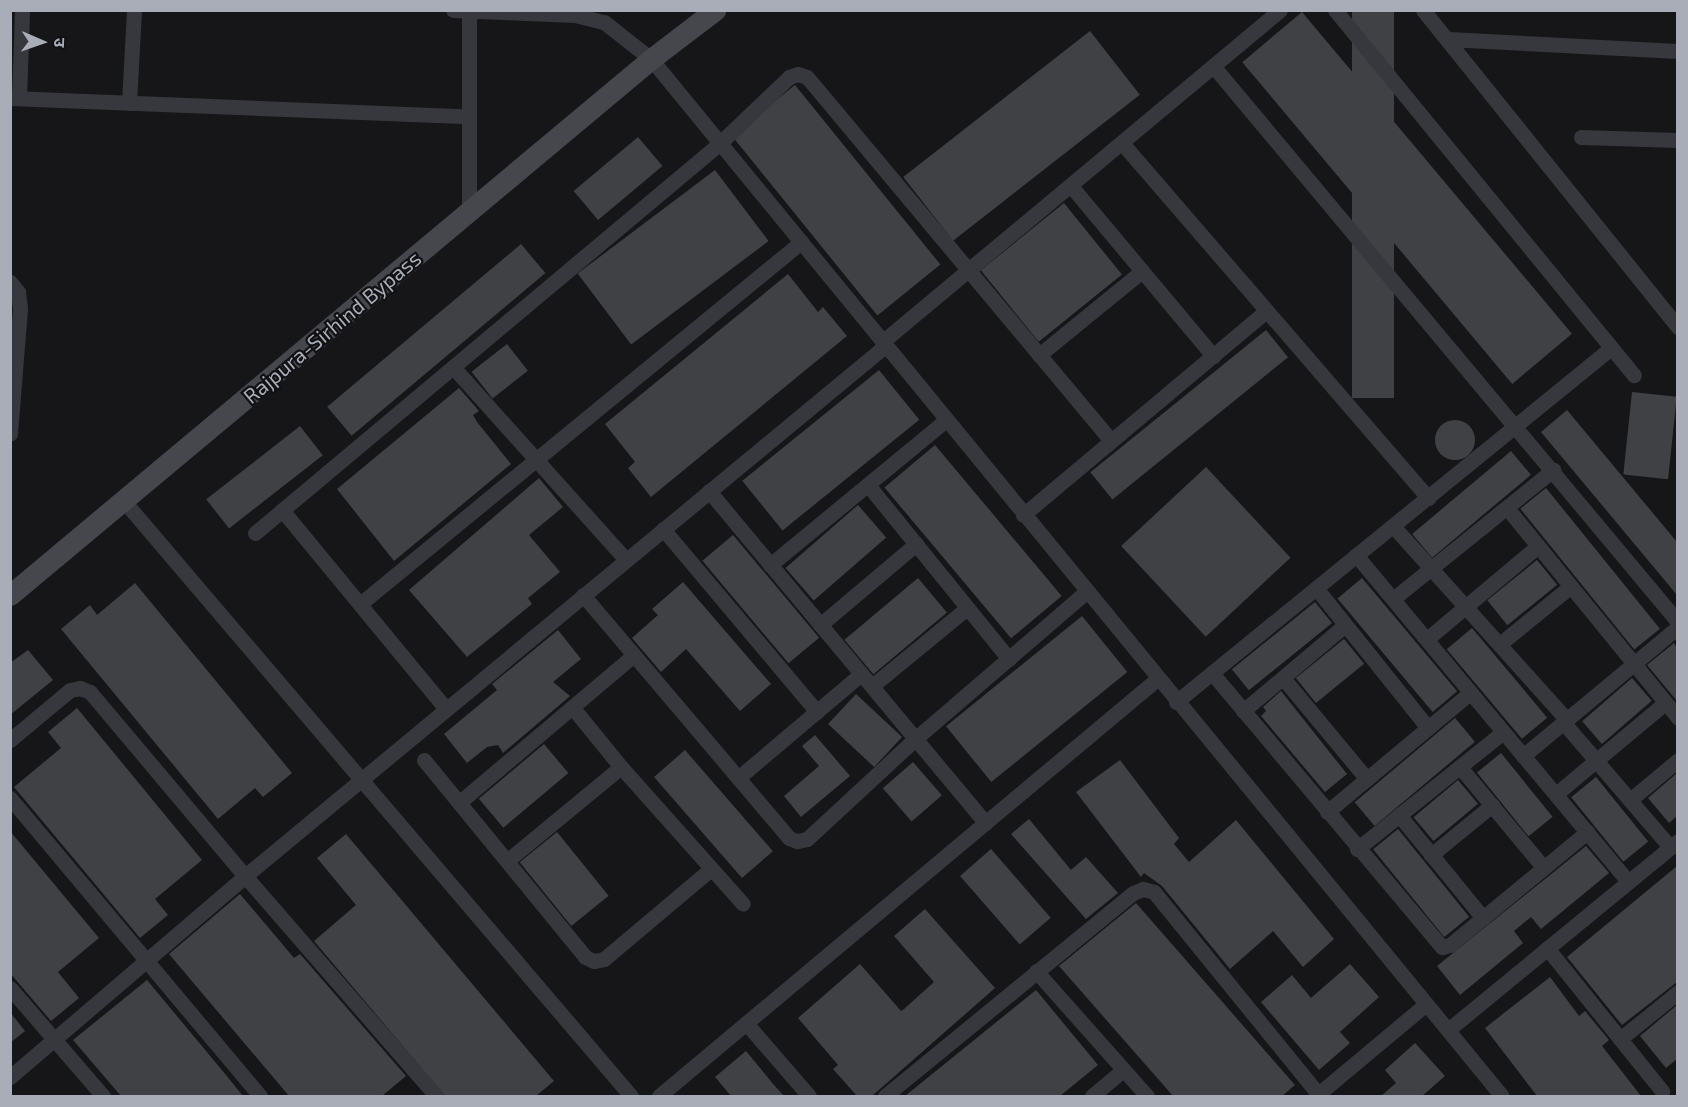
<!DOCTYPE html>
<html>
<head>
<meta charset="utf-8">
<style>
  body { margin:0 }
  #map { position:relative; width:1688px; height:1107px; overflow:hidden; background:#161618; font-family:"Exo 2","Noto Sans Devanagari",sans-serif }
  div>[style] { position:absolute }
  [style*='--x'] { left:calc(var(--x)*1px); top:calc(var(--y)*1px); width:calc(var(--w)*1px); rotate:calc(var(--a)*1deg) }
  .building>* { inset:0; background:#404145; transform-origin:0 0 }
  .round { border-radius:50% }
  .street>* { height:15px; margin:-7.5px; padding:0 7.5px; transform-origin:7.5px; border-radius:7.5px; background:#37383d }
  .secondary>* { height:21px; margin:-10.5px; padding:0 10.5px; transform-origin:10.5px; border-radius:10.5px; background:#45474d }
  span { translate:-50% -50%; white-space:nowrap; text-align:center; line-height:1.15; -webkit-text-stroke:4.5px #111113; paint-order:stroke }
  .street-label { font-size:21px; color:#a8adb8 }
  .frame { position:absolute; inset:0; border:12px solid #a8adb8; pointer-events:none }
  .north { position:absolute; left:12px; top:12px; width:60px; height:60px; -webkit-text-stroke:4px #111113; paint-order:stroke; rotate:92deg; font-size:16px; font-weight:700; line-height:24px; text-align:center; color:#a8adb8 }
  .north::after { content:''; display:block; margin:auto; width:21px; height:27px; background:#a8adb8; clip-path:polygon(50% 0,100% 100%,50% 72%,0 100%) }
</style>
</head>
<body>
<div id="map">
  <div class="building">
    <div style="left:1352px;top:10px;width:42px;height:388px"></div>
    <div style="left:1302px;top:12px;width:420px;height:78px;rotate:50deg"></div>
    <div style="left:1090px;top:31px;width:81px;height:237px;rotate:52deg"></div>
    <div style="left:795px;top:85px;width:231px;height:81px;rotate:51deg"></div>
    <div style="left:638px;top:137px;width:38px;height:84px;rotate:50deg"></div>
    <div style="left:715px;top:170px;width:89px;height:172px;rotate:53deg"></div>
    <div style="left:1064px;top:203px;width:92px;height:107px;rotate:51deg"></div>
    <div style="left:521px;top:244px;width:38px;height:253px;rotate:50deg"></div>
    <div style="clip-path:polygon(788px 274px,818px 312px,823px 307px,847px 336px,651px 497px,628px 468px,635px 462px,605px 424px)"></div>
    <div style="left:1266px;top:330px;width:35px;height:226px;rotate:51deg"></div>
    <div style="left:507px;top:344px;width:34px;height:45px;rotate:52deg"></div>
    <div style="left:879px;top:370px;width:64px;height:176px;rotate:51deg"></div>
    <div style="clip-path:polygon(459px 388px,479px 411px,473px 415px,477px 422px,511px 464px,394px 561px,337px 489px)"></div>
    <div style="left:1632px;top:392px;width:45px;height:83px;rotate:6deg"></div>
    <div style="clip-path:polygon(1567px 410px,1677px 542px,1677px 595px,1541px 432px)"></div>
    <div class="round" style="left:1435px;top:420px;width:40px;height:40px"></div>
    <div style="left:300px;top:426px;width:37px;height:119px;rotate:52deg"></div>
    <div style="left:935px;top:445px;width:197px;height:66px;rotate:50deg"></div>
    <div style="left:1511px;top:451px;width:31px;height:129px;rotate:50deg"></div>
    <div style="left:1206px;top:467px;width:124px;height:116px;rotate:47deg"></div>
    <div style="clip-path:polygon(539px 478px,563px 507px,529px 535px,560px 572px,528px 598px,532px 604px,467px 657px,409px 590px)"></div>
    <div style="left:1546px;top:488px;width:181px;height:33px;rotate:51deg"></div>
    <div style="left:858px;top:505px;width:43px;height:96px;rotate:49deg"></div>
    <div style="left:733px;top:535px;width:134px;height:40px;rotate:50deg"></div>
    <div style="left:1537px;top:560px;width:32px;height:64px;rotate:51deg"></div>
    <div style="left:918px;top:578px;width:45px;height:96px;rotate:50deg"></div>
    <div style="left:1362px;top:578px;width:148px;height:32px;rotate:50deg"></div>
    <div style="clip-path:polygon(683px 582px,771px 684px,740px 711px,686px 649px,661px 672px,632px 638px,658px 615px,652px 609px)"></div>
    <div style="clip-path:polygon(135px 583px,292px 773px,263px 797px,255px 788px,218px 819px,61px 629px,90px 605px,97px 615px)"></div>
    <div style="left:1315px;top:602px;width:27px;height:107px;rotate:51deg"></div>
    <div style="left:1082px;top:616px;width:72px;height:175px;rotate:51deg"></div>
    <div style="left:1472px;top:628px;width:117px;height:33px;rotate:50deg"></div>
    <div style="clip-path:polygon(558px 630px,581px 659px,553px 682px,570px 696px,503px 753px,498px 745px,487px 747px,467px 763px,444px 734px,497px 690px,492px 684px)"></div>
    <div style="left:1344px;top:639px;width:32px;height:62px;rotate:51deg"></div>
    <div style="clip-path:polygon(1674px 643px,1677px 648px,1677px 701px,1647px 665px)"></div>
    <div style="clip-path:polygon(28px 650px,53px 680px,10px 715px,10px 663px)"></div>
    <div style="left:1632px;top:678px;width:30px;height:66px;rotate:49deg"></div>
    <div style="clip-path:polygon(1281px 691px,1347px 774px,1325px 792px,1261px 716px,1266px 711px,1263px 707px)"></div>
    <div style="left:856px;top:694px;width:63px;height:41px;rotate:43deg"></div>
    <div style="clip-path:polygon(77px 708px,202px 860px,155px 899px,168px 915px,140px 938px,14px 787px,61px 748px,48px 732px)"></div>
    <div style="left:1455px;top:718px;width:31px;height:131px;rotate:50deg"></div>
    <div style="clip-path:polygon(815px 735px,850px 776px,801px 817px,784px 796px,819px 766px,802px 746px)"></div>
    <div style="left:544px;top:744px;width:38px;height:85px;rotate:50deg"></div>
    <div style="left:685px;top:750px;width:134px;height:41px;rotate:49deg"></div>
    <div style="left:1501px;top:753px;width:82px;height:31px;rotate:51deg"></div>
    <div style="clip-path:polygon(1120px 760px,1179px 838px,1174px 844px,1189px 862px,1236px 820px,1334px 939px,1303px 967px,1273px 931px,1230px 969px,1162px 886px,1144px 873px,1141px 877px,1076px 792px)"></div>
    <div style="left:913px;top:762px;width:44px;height:40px;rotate:49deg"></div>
    <div style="clip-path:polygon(1677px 773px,1677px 816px,1669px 823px,1648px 798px)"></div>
    <div style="left:1596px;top:777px;width:83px;height:32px;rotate:51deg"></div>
    <div style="left:1458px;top:780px;width:31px;height:58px;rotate:50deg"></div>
    <div style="clip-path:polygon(1029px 819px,1071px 870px,1086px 857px,1118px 893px,1086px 919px,1011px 834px)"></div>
    <div style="left:1398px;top:829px;width:113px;height:32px;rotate:51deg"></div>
    <div style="clip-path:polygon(10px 831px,99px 938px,58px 972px,79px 998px,51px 1021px,10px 973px)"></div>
    <div style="left:557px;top:832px;width:82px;height:48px;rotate:51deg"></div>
    <div style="clip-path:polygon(346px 834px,554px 1081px,536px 1096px,445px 1096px,314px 941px,356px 905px,317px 858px)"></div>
    <div style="clip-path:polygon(1586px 846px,1609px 873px,1541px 929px,1531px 917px,1514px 931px,1523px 943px,1460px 995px,1437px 966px)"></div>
    <div style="left:991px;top:849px;width:91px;height:41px;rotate:49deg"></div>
    <div style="clip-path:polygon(1677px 866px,1677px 982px,1622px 1025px,1567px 957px)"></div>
    <div style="clip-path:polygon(240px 894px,294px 958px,300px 954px,406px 1076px,382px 1096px,289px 1096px,169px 954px)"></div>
    <div style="clip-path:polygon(1136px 903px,1295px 1085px,1282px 1096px,1173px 1096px,1059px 966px)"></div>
    <div style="clip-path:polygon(925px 909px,995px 988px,872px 1096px,857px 1096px,833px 1069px,838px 1065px,798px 1018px,860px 964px,901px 1011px,904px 1009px,934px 982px,894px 936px)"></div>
    <div style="clip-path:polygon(1350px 964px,1379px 997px,1340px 1032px,1350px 1043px,1319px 1070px,1261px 1002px,1292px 975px,1311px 998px)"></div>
    <div style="clip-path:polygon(1550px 977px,1579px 1016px,1585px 1011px,1609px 1040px,1602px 1046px,1641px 1096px,1537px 1096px,1485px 1028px)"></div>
    <div style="clip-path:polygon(147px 980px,226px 1075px,243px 1096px,121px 1096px,73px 1040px)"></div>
    <div style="clip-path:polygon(1036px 990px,1098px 1065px,1060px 1096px,905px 1096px)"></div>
    <div style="clip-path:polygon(1677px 1005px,1677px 1059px,1666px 1068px,1640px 1036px)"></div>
    <div style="clip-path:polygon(10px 1012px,25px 1031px,10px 1043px)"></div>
    <div style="clip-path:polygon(1415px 1043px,1445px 1076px,1422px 1096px,1381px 1096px,1396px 1083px,1385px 1070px)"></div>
    <div style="clip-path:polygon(746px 1051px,774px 1085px,784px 1096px,731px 1096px,715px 1077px)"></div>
  </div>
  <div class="street">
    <div style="--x:453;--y:10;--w:122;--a:2.3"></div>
    <div style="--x:575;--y:15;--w:30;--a:14"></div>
    <div style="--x:604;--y:22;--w:60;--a:38.2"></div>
    <div style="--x:651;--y:59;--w:1341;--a:50.63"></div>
    <div style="--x:1335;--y:10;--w:472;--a:50.7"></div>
    <div style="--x:1423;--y:10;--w:407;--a:51.2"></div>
    <div style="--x:1448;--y:39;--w:230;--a:3"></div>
    <div style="--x:1214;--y:67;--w:723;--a:50.1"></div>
    <div style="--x:10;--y:98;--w:458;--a:2.3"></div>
    <div style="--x:19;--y:98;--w:88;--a:-88"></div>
    <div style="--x:129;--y:103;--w:93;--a:-86.9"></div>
    <div style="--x:1581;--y:137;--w:97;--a:1.8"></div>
    <div style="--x:1122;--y:143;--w:469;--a:49.2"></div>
    <div style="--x:1071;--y:186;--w:222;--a:50.1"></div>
    <div style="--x:469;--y:214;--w:204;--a:-90"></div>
    <div style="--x:10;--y:282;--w:13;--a:51"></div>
    <div style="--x:18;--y:292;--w:17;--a:83"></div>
    <div style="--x:20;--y:309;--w:125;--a:94.6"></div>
    <div style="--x:882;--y:342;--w:518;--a:-39.83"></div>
    <div style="--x:1039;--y:355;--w:133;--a:-39.2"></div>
    <div style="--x:453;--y:367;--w:259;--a:48.1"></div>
    <div style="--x:868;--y:485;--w:224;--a:51"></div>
    <div style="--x:709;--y:491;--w:432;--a:50.2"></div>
    <div style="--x:123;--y:500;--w:783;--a:49.56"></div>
    <div style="--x:1507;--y:508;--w:271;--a:50.8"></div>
    <div style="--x:282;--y:510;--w:258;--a:50.5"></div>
    <div style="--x:1023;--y:515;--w:317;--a:-40"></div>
    <div style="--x:1393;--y:526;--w:261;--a:48.1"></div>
    <div style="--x:663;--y:529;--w:239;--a:49.9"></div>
    <div style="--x:255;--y:533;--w:607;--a:-39.99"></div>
    <div style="--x:720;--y:143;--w:95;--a:-43.7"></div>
    <div style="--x:789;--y:77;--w:9;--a:-18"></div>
    <div style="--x:798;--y:74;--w:9;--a:18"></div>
    <div style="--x:807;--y:77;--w:474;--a:50.1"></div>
    <div style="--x:1356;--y:555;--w:425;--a:50.2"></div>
    <div style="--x:770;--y:565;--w:228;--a:-39.5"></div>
    <div style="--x:1316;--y:588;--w:179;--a:51.3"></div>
    <div style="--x:583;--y:595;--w:319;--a:49.7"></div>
    <div style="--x:789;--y:838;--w:9;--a:21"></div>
    <div style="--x:797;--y:841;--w:10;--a:-11"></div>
    <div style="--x:807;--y:839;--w:147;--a:-42.8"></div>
    <div style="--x:915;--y:739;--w:225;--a:-40.7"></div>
    <div style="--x:1393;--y:599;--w:206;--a:-38.9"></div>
    <div style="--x:360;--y:604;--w:571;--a:-39.38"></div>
    <div style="--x:820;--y:625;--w:126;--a:-40.2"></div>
    <div style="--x:1427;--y:639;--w:145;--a:-40"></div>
    <div style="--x:1501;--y:643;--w:90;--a:-39.2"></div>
    <div style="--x:1212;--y:673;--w:358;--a:50"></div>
    <div style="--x:1442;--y:947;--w:8;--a:-14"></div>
    <div style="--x:1450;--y:945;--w:178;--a:-39.5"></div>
    <div style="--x:1283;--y:678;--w:131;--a:50.3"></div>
    <div style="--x:872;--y:686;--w:123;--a:-39.4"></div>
    <div style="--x:1176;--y:702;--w:561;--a:-39.14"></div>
    <div style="--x:1243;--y:711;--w:133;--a:-40.1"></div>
    <div style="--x:1563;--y:722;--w:165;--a:49.4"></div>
    <div style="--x:10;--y:740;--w:78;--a:-39.8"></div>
    <div style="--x:70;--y:690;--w:10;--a:-11"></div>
    <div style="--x:80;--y:688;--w:11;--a:22"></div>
    <div style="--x:90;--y:692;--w:241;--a:49.9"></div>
    <div style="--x:245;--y:876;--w:831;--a:-39.63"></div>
    <div style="--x:1523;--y:756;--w:202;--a:-39.8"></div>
    <div style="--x:424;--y:760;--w:254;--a:50.7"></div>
    <div style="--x:585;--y:957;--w:10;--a:24"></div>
    <div style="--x:594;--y:961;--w:10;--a:-11"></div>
    <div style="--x:604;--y:959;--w:140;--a:-40.1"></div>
    <div style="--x:621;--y:767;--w:183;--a:48.3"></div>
    <div style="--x:1460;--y:767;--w:131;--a:50.3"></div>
    <div style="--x:738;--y:778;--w:161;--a:-40.2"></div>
    <div style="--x:1556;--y:794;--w:142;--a:-39.9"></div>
    <div style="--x:10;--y:798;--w:389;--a:50"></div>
    <div style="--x:1630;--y:800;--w:62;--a:-39.8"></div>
    <div style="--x:461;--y:801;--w:226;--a:-40.2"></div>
    <div style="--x:1327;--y:812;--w:187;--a:-39.8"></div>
    <div style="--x:1399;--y:815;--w:133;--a:50.8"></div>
    <div style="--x:1357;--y:849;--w:187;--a:-38.7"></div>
    <div style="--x:1431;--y:855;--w:79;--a:-39.3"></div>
    <div style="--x:508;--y:860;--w:146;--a:-39.5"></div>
    <div style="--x:621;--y:767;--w:77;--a:-129.2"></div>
    <div style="--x:1547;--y:948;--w:184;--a:51.2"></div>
    <div style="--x:1036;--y:971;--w:167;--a:48.4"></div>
    <div style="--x:10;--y:988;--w:143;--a:49.3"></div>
    <div style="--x:746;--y:1023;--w:96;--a:49.2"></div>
    <div style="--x:1448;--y:1030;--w:298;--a:-39.4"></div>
    <div style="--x:1620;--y:1039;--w:75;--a:-39"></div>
    <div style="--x:10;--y:1077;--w:309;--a:-40.5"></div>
    <div style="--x:245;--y:876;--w:291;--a:49"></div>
    <div style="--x:659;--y:1096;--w:650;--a:-39.94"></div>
    <div style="--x:885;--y:1096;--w:320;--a:-39.3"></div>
    <div style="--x:1133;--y:893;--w:11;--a:-22"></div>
    <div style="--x:1143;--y:889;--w:11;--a:15"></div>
    <div style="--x:1154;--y:892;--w:263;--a:50.9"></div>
    <div style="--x:1092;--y:1096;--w:40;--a:-40"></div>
    <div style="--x:1316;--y:1096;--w:143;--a:-39.9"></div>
  </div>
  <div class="secondary">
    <div style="--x:10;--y:595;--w:836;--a:-39.9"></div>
    <div style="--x:651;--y:59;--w:81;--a:-37.4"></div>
  </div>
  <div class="street-label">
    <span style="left:332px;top:327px;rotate:-40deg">Rajpura-Sirhind Bypass</span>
  </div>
  <div class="frame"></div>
  <div class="north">उ</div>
</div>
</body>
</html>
